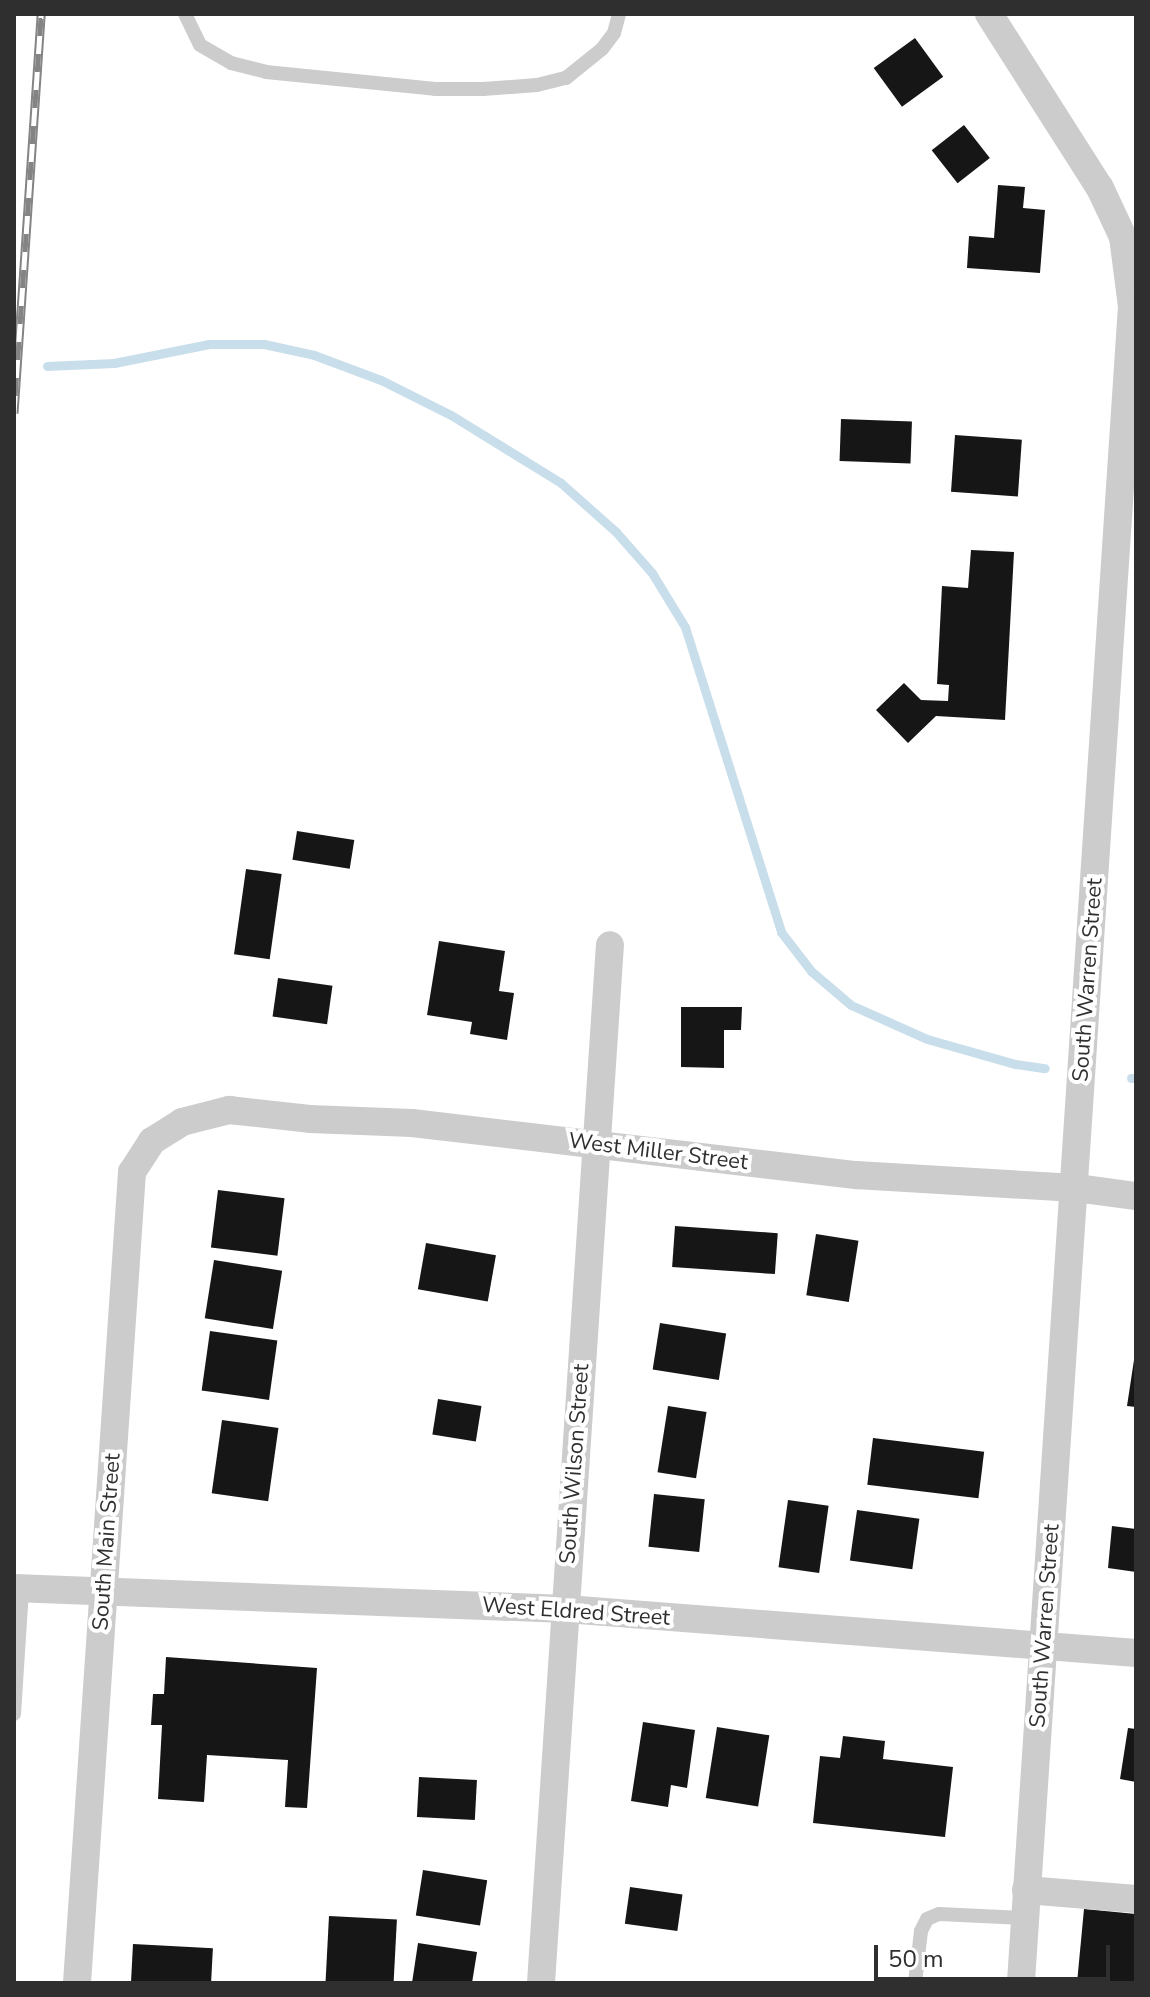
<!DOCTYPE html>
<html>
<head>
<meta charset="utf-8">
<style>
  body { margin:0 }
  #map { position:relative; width:1150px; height:1997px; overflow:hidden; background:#fff; font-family:"Nunito Sans",sans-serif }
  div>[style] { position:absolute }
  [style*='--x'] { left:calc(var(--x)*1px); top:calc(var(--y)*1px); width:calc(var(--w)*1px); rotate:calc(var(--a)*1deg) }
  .stream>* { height:9px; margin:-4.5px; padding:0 4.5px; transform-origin:4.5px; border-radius:4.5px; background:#c9deeb }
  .building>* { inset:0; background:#161616; transform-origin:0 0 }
  .service>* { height:14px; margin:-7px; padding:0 7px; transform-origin:7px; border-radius:7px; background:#ccc }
  .minor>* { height:28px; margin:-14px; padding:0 14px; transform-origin:14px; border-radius:14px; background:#ccc }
  .rail>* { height:9px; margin-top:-4.5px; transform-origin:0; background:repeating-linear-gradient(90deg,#fff 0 18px,#848484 0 36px); box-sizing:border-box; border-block:2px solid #848484 }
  span { translate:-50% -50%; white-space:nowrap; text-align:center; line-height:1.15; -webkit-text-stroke:8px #fff; paint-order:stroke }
  .street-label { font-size:22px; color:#2f2f2f }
  .frame { position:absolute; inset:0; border:16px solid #2f2f2f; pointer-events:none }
  .scale { position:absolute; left:874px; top:1945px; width:236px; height:36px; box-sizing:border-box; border:4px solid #2f2f2f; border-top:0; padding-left:10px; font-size:24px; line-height:28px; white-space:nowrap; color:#2f2f2f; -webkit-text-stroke:6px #fff; paint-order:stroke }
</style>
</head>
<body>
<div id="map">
  <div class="stream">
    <div style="--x:47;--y:366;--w:67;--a:-2.6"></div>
    <div style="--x:114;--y:363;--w:97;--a:-11.3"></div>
    <div style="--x:209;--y:344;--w:55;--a:0"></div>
    <div style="--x:264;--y:344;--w:51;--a:12.4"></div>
    <div style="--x:314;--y:355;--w:72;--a:20.5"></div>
    <div style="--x:381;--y:380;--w:78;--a:26.6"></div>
    <div style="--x:451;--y:415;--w:129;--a:31.7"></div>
    <div style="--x:561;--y:483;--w:74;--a:41.7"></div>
    <div style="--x:616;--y:532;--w:55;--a:48.7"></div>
    <div style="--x:652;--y:573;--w:63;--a:58.6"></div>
    <div style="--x:685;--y:627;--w:320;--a:72.5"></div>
    <div style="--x:781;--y:932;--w:49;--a:52.4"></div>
    <div style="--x:811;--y:971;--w:52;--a:40.4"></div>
    <div style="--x:851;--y:1005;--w:83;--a:24.1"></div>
    <div style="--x:927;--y:1039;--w:91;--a:15.9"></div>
    <div style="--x:1015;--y:1064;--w:30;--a:8"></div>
    <div style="--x:1131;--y:1078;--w:5;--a:0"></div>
  </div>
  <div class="building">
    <div style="left:915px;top:38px;width:48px;height:51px;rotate:54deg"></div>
    <div style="left:964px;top:125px;width:42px;height:41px;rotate:52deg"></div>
    <div style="clip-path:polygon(998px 185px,1025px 187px,1023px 208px,1045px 210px,1040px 273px,967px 268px,969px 236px,994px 238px)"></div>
    <div style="left:841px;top:419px;width:71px;height:42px;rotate:2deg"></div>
    <div style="left:955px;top:435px;width:67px;height:57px;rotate:4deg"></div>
    <div style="clip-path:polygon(971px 550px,1014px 552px,1005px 720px,936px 716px,908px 743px,876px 710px,904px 683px,921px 700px,948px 701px,949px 685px,937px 684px,942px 586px,968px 588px)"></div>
    <div style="left:297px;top:831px;width:58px;height:29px;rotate:9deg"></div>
    <div style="left:246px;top:869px;width:36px;height:86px;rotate:8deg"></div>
    <div style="clip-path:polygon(439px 941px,505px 951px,499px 991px,514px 993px,507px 1040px,470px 1034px,472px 1022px,427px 1015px)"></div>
    <div style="left:278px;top:978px;width:55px;height:39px;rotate:8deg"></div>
    <div style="clip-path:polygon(681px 1007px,742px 1007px,741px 1030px,724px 1030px,724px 1068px,681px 1067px)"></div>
    <div style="left:218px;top:1190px;width:67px;height:58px;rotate:7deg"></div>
    <div style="left:675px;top:1226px;width:103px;height:41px;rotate:4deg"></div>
    <div style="left:816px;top:1234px;width:43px;height:62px;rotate:9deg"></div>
    <div style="left:426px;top:1243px;width:71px;height:47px;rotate:10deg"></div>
    <div style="left:214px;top:1260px;width:69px;height:59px;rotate:9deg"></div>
    <div style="left:660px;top:1323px;width:67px;height:47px;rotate:9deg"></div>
    <div style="left:210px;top:1331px;width:68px;height:60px;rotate:8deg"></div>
    <div style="clip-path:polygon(1134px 1360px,1136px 1360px,1136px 1407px,1127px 1406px)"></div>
    <div style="left:438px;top:1399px;width:44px;height:36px;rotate:9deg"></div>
    <div style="left:668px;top:1406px;width:39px;height:67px;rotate:9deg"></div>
    <div style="left:222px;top:1420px;width:57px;height:74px;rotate:8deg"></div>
    <div style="left:873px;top:1438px;width:112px;height:47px;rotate:7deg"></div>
    <div style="left:654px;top:1494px;width:51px;height:53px;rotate:6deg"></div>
    <div style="left:788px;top:1500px;width:41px;height:68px;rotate:8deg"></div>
    <div style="left:857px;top:1510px;width:63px;height:51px;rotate:8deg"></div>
    <div style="clip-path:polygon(1112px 1526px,1136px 1529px,1136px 1572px,1108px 1568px)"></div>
    <div style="clip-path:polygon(166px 1657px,317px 1668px,307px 1808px,285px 1807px,288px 1760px,207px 1755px,204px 1802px,158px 1799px,162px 1725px,151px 1725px,153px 1694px,164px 1694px)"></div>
    <div style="clip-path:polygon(643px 1722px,695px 1730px,687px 1788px,671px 1785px,668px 1807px,631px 1801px)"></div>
    <div style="left:717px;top:1727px;width:53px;height:72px;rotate:9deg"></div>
    <div style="clip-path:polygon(1128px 1728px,1136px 1729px,1136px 1782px,1120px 1779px)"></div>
    <div style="clip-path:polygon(843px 1736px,885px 1741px,883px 1759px,953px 1767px,945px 1837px,813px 1823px,820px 1756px,840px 1758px)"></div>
    <div style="left:419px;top:1777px;width:58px;height:40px;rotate:3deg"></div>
    <div style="left:423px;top:1870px;width:65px;height:46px;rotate:9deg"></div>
    <div style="left:630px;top:1887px;width:53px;height:37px;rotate:8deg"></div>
    <div style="clip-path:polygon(1084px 1909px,1136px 1914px,1136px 1983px,1077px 1983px)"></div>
    <div style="left:329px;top:1916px;width:68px;height:67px;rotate:3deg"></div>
    <div style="clip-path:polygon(418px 1943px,477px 1952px,472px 1983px,412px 1983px)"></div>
    <div style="left:133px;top:1944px;width:80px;height:39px;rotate:3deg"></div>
  </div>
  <div class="service">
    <div style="--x:185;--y:14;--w:34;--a:64"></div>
    <div style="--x:200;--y:45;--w:36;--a:30"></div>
    <div style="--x:231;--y:63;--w:36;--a:14"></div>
    <div style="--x:266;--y:72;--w:170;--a:5.7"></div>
    <div style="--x:435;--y:89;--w:48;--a:0"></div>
    <div style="--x:483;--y:89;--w:54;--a:-4.2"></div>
    <div style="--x:537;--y:85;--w:30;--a:-14"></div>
    <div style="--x:566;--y:78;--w:46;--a:-38.9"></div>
    <div style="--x:602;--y:49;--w:20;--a:-53"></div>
    <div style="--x:614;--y:33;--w:20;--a:-75"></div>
    <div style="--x:14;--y:1714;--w:125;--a:-86.3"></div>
    <div style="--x:915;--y:1983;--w:52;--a:-83.4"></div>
    <div style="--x:921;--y:1931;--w:13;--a:-63"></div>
    <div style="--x:927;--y:1919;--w:13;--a:-23"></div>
    <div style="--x:939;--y:1914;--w:85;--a:2.7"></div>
  </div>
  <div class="minor">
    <div style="--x:989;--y:14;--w:206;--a:57.5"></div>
    <div style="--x:1100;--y:188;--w:54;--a:64.9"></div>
    <div style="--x:1123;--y:237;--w:70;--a:82.6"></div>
    <div style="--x:1132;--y:306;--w:1681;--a:93.79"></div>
    <div style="--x:14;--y:1588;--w:552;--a:2.18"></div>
    <div style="--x:566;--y:1609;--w:572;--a:4.41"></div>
    <div style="--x:1026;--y:1890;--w:110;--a:4.7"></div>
    <div style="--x:77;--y:1983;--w:813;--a:-86.12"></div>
    <div style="--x:132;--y:1172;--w:37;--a:-57"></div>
    <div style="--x:152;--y:1141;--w:36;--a:-32"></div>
    <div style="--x:182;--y:1122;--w:49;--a:-14.3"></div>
    <div style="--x:229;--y:1110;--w:81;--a:6.3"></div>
    <div style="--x:310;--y:1119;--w:102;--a:2.2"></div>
    <div style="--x:412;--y:1123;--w:447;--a:6.7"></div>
    <div style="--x:856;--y:1175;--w:220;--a:3.4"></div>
    <div style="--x:1076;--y:1188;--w:61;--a:7.6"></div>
    <div style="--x:541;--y:1983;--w:1040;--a:-86.2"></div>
  </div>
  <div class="rail">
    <div style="--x:14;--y:413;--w:400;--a:-86.1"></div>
  </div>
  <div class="street-label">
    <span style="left:1088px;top:980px;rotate:-86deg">South Warren Street</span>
    <span style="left:658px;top:1152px;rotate:7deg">West Miller Street</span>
    <span style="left:575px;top:1464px;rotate:-86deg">South Wilson Street</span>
    <span style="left:107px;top:1542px;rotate:-86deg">South Main Street</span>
    <span style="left:576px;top:1612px;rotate:4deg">West Eldred Street</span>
    <span style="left:1045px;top:1626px;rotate:-86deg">South Warren Street</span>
  </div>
  <div class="frame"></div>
  <div class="scale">50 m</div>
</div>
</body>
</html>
